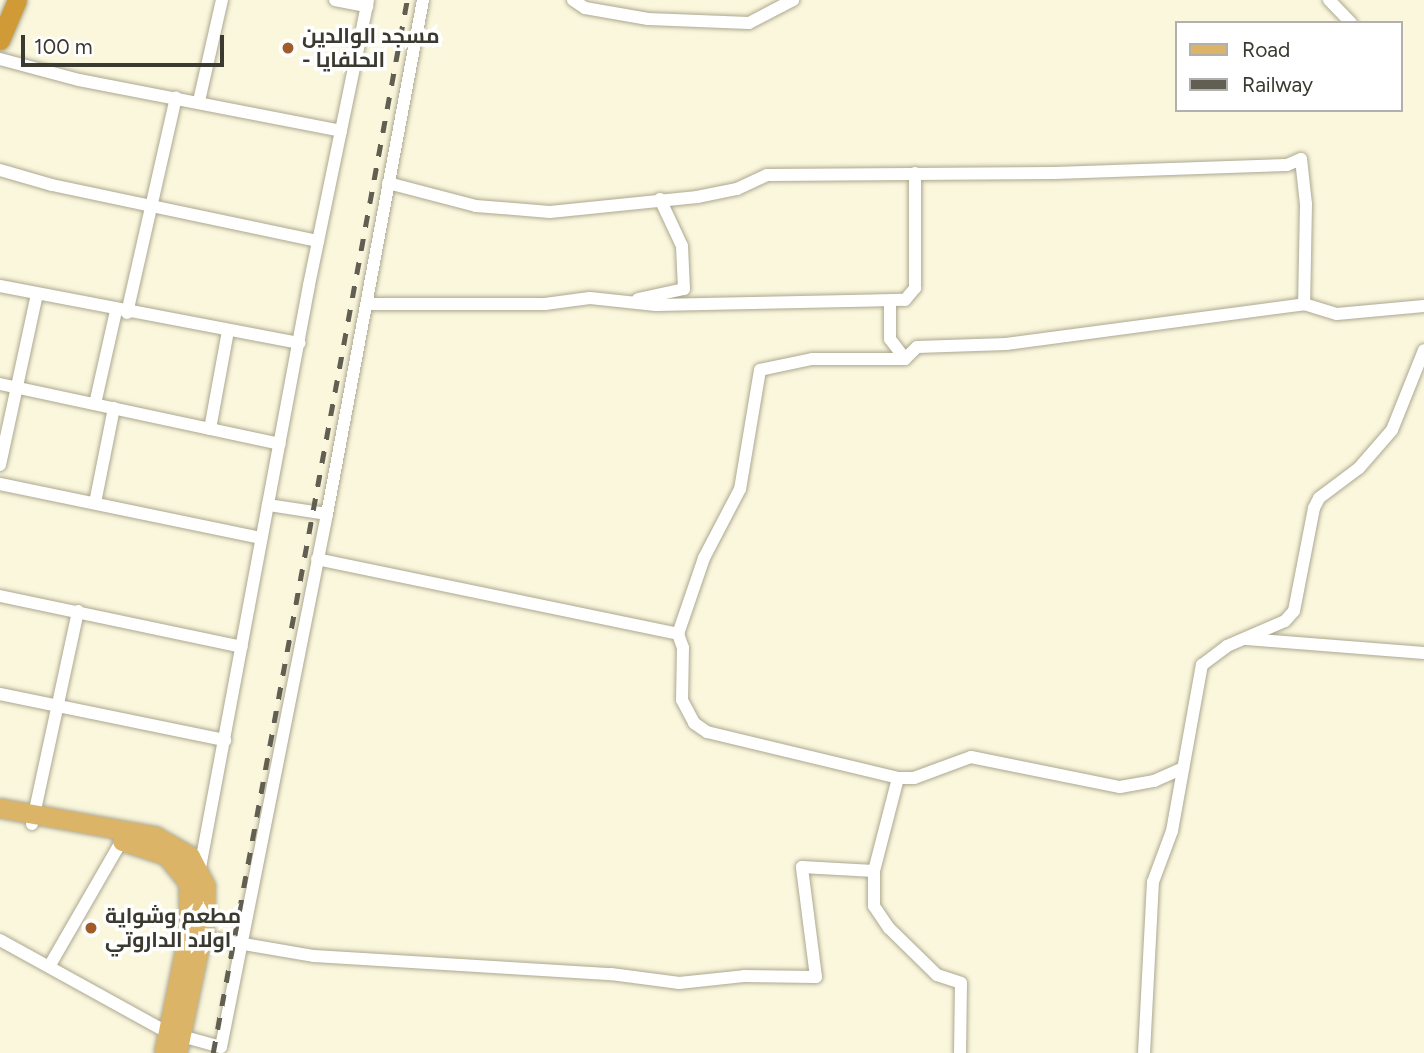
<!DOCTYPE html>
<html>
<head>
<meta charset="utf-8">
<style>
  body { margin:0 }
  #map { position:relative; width:1424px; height:1053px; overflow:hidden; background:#fbf7dd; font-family:Figtree,Cairo,sans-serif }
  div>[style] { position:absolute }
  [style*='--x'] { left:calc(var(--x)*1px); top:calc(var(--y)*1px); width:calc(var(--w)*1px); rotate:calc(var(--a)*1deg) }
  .roads { filter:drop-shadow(0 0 2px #aca890) drop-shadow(0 0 2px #aca890) }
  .minor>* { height:12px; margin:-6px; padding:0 6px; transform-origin:6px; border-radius:6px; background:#fff }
  .primary>* { height:19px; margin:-9.5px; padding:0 9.5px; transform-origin:9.5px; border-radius:9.5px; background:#dcb468 }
  .trunk>* { height:19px; margin:-9.5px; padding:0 9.5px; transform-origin:9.5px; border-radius:9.5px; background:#d09b36 }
  .rail>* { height:4.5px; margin-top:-2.25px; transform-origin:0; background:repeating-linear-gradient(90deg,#615f52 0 12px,transparent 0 24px) }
  .dots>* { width:19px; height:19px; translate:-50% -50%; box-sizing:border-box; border:4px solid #fff; border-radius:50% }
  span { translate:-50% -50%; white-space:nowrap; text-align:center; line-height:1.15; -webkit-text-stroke:7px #fff; paint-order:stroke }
  .poi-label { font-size:21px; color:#3b3a30; font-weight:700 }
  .left { translate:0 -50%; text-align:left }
  .legend { position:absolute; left:1175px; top:21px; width:228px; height:91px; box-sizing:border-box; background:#fff; border:2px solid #b1b0ac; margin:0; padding:9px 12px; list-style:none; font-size:21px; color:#3b3a30 }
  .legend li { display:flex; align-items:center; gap:14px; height:35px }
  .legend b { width:35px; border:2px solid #b1b0ac }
  .scale { position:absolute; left:21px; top:35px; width:203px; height:32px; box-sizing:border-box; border:4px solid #3b3a30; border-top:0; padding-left:9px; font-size:21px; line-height:24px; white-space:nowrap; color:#3b3a30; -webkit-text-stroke:5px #fff; paint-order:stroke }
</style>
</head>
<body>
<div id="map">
  <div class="roads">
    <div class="minor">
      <div style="--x:335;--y:0;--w:33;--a:11"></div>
      <div style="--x:573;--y:0;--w:14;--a:34"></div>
      <div style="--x:585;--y:8;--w:64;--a:9.9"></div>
      <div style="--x:648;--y:19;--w:101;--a:2.3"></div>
      <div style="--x:749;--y:23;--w:50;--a:-27.6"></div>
      <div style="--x:1329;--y:0;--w:32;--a:46"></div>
      <div style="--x:0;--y:59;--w:82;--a:14.9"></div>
      <div style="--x:79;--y:80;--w:267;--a:11"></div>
      <div style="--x:199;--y:101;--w:104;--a:-77.2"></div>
      <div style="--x:0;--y:170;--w:54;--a:16.1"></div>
      <div style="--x:52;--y:185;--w:272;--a:11.9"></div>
      <div style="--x:388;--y:183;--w:91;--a:14.6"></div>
      <div style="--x:476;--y:206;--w:74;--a:4.6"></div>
      <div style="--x:550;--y:212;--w:148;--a:-5.8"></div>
      <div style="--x:697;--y:197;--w:41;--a:-11.3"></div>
      <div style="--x:737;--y:189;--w:33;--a:-25"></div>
      <div style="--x:767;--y:175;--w:288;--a:-0.4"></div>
      <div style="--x:1055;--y:173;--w:232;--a:-2"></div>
      <div style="--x:1287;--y:165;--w:15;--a:-23"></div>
      <div style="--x:1301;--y:159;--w:45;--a:83.7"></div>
      <div style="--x:1306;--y:204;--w:100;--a:91.1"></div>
      <div style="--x:0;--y:286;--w:305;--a:10.8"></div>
      <div style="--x:638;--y:299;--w:47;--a:-12.3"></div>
      <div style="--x:684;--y:289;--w:43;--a:-92.7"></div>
      <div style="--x:682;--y:246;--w:52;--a:-115.1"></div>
      <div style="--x:890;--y:302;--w:37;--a:90"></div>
      <div style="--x:890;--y:339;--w:25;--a:53"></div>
      <div style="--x:905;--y:359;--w:17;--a:-45"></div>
      <div style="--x:917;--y:347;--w:89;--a:-1.9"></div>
      <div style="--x:1006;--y:344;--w:301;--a:-7.6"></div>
      <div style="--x:1304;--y:304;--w:34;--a:17"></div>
      <div style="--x:1337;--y:314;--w:87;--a:-5.3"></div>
      <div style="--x:367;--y:304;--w:178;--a:0"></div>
      <div style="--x:545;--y:304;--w:45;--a:-7.6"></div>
      <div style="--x:590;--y:298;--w:66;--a:6.1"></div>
      <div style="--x:656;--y:305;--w:249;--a:-1.2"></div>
      <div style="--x:905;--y:300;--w:16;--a:-50"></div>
      <div style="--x:915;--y:288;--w:115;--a:-90"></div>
      <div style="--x:127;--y:313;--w:221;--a:-77.2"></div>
      <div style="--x:905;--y:359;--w:93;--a:180"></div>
      <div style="--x:812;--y:359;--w:53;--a:168.1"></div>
      <div style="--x:760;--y:370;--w:121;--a:99.5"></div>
      <div style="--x:740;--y:489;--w:78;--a:117.6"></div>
      <div style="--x:704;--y:558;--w:80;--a:108.9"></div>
      <div style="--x:678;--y:634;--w:15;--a:70"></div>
      <div style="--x:683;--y:648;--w:52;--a:91.1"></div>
      <div style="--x:682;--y:700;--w:26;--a:62"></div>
      <div style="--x:694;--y:723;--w:16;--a:35"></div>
      <div style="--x:707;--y:732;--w:196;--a:13.5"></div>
      <div style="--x:898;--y:778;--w:16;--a:0"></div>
      <div style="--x:914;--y:778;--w:61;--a:-20.2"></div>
      <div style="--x:971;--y:757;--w:152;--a:11.4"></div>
      <div style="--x:1120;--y:787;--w:35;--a:-10"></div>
      <div style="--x:1154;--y:781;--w:32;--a:-24"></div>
      <div style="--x:0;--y:384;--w:286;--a:12.1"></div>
      <div style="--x:95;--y:404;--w:95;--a:-77.3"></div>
      <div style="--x:210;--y:429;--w:100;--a:-79.6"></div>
      <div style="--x:0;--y:465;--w:175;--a:-77.8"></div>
      <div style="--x:0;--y:484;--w:267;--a:11.7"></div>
      <div style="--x:95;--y:503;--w:97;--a:-78.7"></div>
      <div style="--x:327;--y:514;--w:523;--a:-79.42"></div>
      <div style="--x:317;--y:559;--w:369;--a:11.7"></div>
      <div style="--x:0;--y:596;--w:247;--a:11.9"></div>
      <div style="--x:1246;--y:639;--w:179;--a:4.5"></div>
      <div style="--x:0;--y:694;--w:230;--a:11.6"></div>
      <div style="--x:898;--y:778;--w:96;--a:104.5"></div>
      <div style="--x:874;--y:871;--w:35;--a:90"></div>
      <div style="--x:874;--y:906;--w:27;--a:56"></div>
      <div style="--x:889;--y:928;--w:67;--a:44.4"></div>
      <div style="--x:937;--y:975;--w:25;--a:18"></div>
      <div style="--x:961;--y:983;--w:70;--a:90.8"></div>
      <div style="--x:32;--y:824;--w:218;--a:-77.8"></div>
      <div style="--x:199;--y:873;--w:598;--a:-79.4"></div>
      <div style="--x:309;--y:285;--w:291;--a:-78.3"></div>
      <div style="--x:203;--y:937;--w:113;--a:9.7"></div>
      <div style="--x:314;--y:956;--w:298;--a:3.5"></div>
      <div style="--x:611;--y:974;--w:69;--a:7.5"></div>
      <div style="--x:679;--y:983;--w:65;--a:-6.1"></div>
      <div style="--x:744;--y:976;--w:72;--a:0.8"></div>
      <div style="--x:816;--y:977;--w:111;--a:-97.3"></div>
      <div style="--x:802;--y:867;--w:72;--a:3.2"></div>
      <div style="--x:0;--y:940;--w:191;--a:28.9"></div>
      <div style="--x:167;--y:1032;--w:56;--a:15.5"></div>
      <div style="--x:221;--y:1047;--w:543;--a:-78.75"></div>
      <div style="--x:327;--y:514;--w:60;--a:-171.3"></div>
      <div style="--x:50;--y:965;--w:148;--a:-60"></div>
      <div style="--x:1144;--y:1053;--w:171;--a:-87"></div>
      <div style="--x:1153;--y:882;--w:54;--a:-69.6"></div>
      <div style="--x:1172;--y:831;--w:169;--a:-79.8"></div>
      <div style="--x:1202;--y:665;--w:31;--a:-37"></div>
      <div style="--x:1227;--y:646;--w:63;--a:-23.3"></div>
      <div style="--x:1285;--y:621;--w:13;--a:-48"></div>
      <div style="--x:1294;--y:611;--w:105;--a:-79"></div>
      <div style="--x:1314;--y:508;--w:11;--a:-63"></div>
      <div style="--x:1319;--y:498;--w:50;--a:-36.9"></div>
      <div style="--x:1359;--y:468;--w:50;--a:-49"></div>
      <div style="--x:1392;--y:430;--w:86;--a:-68.2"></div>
    </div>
    <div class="primary">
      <div style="--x:0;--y:808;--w:158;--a:10.2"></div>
      <div style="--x:155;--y:836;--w:40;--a:29.7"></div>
      <div style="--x:190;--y:856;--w:34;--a:63"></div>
      <div style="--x:205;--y:886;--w:33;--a:90"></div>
      <div style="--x:205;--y:919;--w:137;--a:101.8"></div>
      <div style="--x:122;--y:841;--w:46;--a:17.7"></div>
      <div style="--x:166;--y:855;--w:35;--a:51"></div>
      <div style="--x:188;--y:882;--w:47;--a:88.8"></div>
      <div style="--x:189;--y:929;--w:125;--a:101.6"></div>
    </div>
    <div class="trunk">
      <div style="--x:0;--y:40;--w:43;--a:-67"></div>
    </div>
  </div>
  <div class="rail">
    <div style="--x:213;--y:1053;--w:1071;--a:-79.56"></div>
  </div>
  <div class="dots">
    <div style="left:288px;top:48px;background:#9f5d2a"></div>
    <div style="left:91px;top:928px;background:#9f5d2a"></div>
  </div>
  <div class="poi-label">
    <span class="left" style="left:302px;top:48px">مسجد الوالدين<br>- الحلفايا</span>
    <span class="left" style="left:105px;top:928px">مطعم وشواية<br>اولاد الداروتي</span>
  </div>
  <ul class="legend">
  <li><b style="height:9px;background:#dcb468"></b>Road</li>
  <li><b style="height:9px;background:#615f52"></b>Railway</li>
  </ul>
  <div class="scale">100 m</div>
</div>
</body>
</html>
